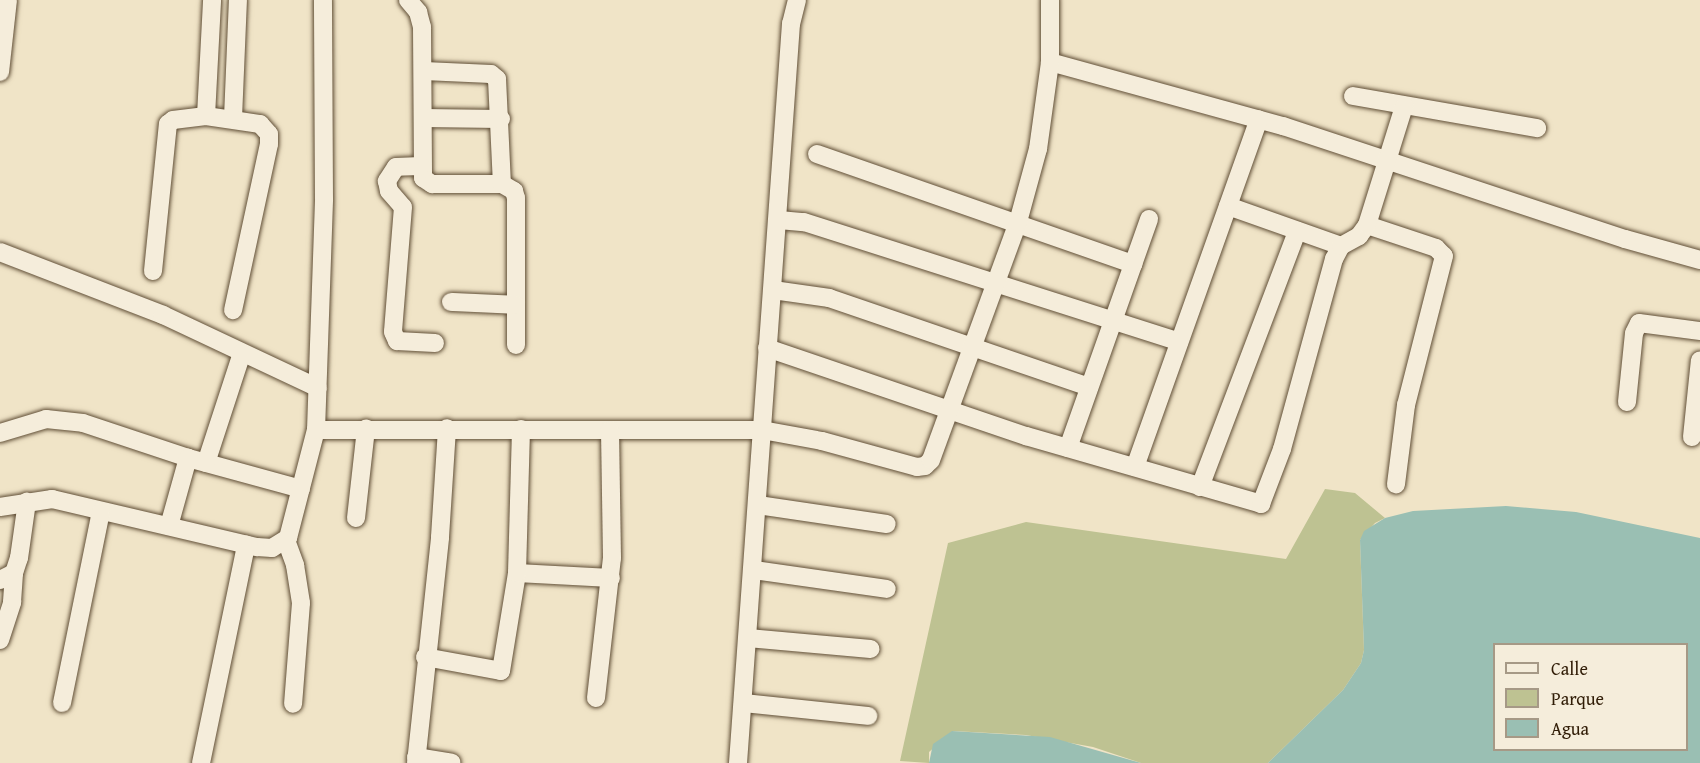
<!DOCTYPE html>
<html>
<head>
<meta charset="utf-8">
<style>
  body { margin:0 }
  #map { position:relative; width:1700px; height:763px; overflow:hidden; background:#f0e4c7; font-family:"Gentium Book Plus",serif }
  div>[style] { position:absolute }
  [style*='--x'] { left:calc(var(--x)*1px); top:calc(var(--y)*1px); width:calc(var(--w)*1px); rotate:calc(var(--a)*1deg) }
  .green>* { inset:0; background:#bec292 }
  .water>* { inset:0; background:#9abfb3 }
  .roads { filter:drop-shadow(0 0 2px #604e36) drop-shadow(0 0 2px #604e36) }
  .minor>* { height:18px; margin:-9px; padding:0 9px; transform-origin:9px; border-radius:9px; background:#f5eddb }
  span { translate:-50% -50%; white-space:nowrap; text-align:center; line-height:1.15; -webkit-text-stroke:4.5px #f5eddb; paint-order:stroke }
  .legend { position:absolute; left:1493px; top:643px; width:195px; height:108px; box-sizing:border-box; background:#f5eddb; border:2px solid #a69986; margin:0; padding:8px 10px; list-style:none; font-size:18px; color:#301c06 }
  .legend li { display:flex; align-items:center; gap:12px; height:30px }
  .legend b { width:30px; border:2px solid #a69986 }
</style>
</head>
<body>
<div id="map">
  <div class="green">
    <div style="clip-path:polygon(1325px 489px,1355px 493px,1385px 518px,1375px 523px,1360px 540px,1364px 650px,1361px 663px,1343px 690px,1268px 763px,1141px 763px,1093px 747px,1026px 735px,953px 731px,929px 752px,929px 763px,900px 761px,948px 543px,1026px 522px,1286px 559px)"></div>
  </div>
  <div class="water">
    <div style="clip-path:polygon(evenodd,1506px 506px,1576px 512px,1700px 538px,1700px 763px,1268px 763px,1343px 690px,1361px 663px,1364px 650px,1360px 540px,1364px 531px,1385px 518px,1413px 511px,1506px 506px,1686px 644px,1686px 750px,1494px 750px,1494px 644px,1686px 644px)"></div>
    <div style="clip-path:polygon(952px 731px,1050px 737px,1141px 763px,929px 763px,933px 744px)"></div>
  </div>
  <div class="roads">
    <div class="minor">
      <div style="--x:408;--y:0;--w:16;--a:50"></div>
      <div style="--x:418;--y:12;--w:16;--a:75"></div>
      <div style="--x:422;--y:27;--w:151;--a:89.6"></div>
      <div style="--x:423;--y:178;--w:11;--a:34"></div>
      <div style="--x:432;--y:184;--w:70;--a:0"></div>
      <div style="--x:502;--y:184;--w:14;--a:30"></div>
      <div style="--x:514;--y:191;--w:7;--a:74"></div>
      <div style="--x:516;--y:198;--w:147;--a:90"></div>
      <div style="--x:1050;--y:62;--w:242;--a:15.4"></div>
      <div style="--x:1283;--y:126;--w:360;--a:18.3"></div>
      <div style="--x:1625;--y:239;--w:78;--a:15.6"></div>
      <div style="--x:424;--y:71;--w:67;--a:2.6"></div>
      <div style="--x:491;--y:74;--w:8;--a:40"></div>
      <div style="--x:497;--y:79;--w:105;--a:87.3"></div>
      <div style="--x:0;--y:72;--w:72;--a:-83.7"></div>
      <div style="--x:1353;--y:96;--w:187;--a:9.9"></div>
      <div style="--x:206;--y:116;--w:116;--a:-87"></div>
      <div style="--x:233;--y:118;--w:118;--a:-87.6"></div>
      <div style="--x:423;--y:118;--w:78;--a:0.7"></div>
      <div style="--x:817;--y:154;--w:335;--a:19.2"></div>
      <div style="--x:421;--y:166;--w:25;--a:178"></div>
      <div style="--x:396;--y:167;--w:17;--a:123"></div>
      <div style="--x:387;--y:181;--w:10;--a:79"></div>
      <div style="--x:389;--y:191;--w:21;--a:49"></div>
      <div style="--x:403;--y:207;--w:125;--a:94.6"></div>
      <div style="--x:393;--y:332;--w:10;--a:66"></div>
      <div style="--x:397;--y:341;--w:38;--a:3"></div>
      <div style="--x:1228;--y:206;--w:120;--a:19.5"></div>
      <div style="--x:779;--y:220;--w:25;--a:5"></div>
      <div style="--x:804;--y:222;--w:394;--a:17.7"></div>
      <div style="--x:1367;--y:225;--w:73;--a:18.4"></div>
      <div style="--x:1436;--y:248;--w:11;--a:45"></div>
      <div style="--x:1444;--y:256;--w:154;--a:104.3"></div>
      <div style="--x:1406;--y:405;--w:80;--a:97.2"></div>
      <div style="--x:0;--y:252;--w:175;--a:21.1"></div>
      <div style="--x:163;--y:315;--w:171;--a:25.2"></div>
      <div style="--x:153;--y:271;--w:148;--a:-84.2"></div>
      <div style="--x:168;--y:124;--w:6;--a:-39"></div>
      <div style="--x:173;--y:120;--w:33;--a:-7"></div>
      <div style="--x:206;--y:116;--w:55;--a:8.4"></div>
      <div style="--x:260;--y:124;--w:13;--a:48"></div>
      <div style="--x:269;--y:134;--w:10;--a:90"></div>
      <div style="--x:269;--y:144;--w:170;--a:102.2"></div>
      <div style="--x:773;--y:290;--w:57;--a:8.1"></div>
      <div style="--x:829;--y:298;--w:275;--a:18.9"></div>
      <div style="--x:451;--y:302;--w:65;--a:2.6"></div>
      <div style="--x:767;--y:348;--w:274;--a:18.8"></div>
      <div style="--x:1026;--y:436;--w:245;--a:16.1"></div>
      <div style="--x:1261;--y:504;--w:59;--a:-69.1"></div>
      <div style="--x:1282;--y:449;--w:197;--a:-74.7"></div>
      <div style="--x:1334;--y:259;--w:15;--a:-62"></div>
      <div style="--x:1341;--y:246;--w:21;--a:-29"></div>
      <div style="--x:1359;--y:236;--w:14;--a:-54"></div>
      <div style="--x:1367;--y:225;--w:125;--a:-72.7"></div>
      <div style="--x:1627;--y:402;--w:69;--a:-84.2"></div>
      <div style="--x:1634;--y:333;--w:11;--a:-63"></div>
      <div style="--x:1639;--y:323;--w:62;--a:7.5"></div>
      <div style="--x:316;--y:430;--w:446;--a:0"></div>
      <div style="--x:762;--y:430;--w:61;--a:10.4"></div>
      <div style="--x:822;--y:441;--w:98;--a:15.3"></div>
      <div style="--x:917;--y:467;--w:8;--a:-7"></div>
      <div style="--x:925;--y:466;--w:8;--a:-45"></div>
      <div style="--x:931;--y:460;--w:253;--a:-69.9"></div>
      <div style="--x:1018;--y:222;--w:76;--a:-74.7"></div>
      <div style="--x:1038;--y:149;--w:88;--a:-82.1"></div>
      <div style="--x:1050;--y:62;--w:62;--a:-90"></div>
      <div style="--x:0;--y:433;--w:48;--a:-16.9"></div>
      <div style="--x:46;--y:419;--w:37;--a:6"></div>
      <div style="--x:83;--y:423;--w:111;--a:18.4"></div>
      <div style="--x:188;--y:458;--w:117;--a:15.3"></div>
      <div style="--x:1692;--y:437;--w:77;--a:-84.1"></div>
      <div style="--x:1068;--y:448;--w:243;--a:-70.5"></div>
      <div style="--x:206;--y:463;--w:116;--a:-71.9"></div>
      <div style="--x:1135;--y:467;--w:369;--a:-70.4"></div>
      <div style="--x:1200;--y:487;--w:274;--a:-69.2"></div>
      <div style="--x:758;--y:505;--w:130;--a:8.4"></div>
      <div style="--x:0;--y:507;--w:53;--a:-8.7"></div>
      <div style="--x:52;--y:499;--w:211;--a:13.2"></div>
      <div style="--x:257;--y:547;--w:15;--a:4"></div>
      <div style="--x:272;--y:548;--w:19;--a:-32"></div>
      <div style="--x:288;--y:538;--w:112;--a:-75.5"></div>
      <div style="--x:316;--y:430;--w:231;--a:-88"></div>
      <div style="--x:324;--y:199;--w:199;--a:-90.3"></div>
      <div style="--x:356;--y:518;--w:90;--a:-83.6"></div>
      <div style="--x:169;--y:526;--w:71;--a:-74.4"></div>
      <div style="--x:286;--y:540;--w:27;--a:70"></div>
      <div style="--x:295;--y:565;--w:38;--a:81"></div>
      <div style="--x:301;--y:603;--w:101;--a:94.5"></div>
      <div style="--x:754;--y:570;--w:134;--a:8.1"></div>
      <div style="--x:517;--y:573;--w:94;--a:3"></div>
      <div style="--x:0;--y:580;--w:16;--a:-27"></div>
      <div style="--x:14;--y:573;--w:16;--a:-72"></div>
      <div style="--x:19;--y:558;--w:57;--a:-81.9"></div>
      <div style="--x:748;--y:638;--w:123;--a:5.1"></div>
      <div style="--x:0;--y:640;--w:40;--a:-72"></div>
      <div style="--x:12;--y:602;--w:29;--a:-86"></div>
      <div style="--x:425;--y:657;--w:77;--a:10.4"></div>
      <div style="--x:501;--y:671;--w:99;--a:-80.7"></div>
      <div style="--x:517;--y:573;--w:144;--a:-88.4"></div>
      <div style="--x:596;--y:698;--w:141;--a:-83.5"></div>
      <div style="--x:612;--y:558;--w:128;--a:-90.9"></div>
      <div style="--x:62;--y:703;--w:195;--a:-78.5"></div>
      <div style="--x:743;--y:703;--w:126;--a:5.9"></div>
      <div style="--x:416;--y:757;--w:36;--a:9"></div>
      <div style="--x:201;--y:763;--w:223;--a:-78.3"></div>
      <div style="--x:416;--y:763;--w:227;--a:-83.9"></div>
      <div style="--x:440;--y:537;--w:109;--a:-86.3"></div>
      <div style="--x:738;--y:763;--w:741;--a:-85.9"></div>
      <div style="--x:791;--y:24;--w:25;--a:-76"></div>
    </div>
  </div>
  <ul class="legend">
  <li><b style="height:8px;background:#f5eddb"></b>Calle</li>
  <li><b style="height:16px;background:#bec292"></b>Parque</li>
  <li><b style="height:16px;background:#9abfb3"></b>Agua</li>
  </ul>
</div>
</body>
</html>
